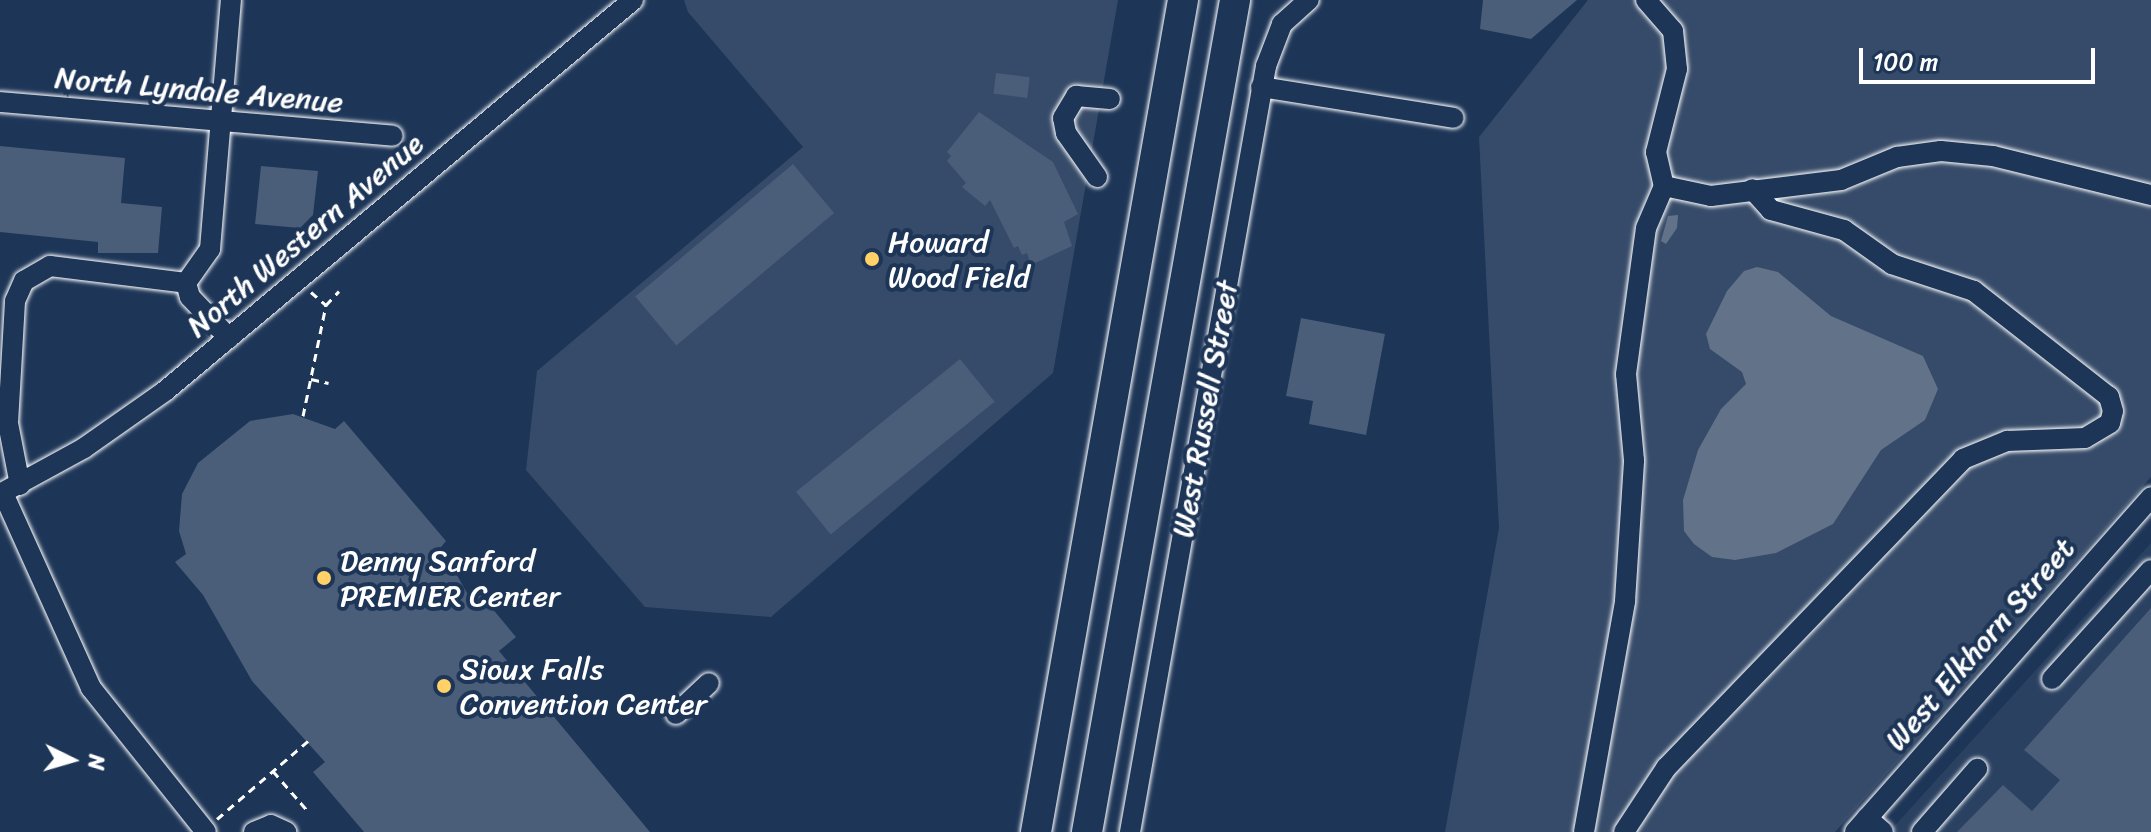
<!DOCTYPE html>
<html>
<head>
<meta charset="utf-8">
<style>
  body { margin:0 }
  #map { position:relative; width:2151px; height:832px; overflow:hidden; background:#1d3557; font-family:Sriracha,sans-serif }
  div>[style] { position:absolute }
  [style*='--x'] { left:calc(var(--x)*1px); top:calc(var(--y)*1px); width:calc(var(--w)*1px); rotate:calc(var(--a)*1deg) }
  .built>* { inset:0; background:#2a4161 }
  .green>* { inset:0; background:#364b69 }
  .water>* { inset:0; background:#617289 }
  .building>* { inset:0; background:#4a5d79; transform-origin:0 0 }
  .path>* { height:3px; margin-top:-1.5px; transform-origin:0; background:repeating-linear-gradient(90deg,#fff 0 8px,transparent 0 14px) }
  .roads { filter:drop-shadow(0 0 2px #fff) drop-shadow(0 0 2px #fff) }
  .minor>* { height:20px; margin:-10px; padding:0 10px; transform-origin:10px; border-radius:10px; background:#1d3557 }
  .highway>* { height:30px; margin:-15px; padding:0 15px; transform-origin:15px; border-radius:15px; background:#1d3557 }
  .dots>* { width:22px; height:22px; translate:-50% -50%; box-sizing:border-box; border:4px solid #1d3557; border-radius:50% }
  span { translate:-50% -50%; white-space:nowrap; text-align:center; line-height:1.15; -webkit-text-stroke:8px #1d3557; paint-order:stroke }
  .street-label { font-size:30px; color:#fff }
  .poi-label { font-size:30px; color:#fff }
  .left { translate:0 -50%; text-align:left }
  .north { position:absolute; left:32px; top:720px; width:80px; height:80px; -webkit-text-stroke:6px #1d3557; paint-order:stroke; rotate:95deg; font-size:22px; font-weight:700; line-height:32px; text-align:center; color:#fff }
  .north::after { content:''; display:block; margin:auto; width:28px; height:36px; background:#fff; clip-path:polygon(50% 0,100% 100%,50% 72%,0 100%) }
  .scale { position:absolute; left:1859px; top:48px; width:236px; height:36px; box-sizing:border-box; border:4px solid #fff; border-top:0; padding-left:10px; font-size:24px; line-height:28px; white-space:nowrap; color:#fff; -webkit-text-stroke:6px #1d3557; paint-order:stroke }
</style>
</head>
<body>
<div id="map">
  <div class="built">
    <div style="clip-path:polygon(2151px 543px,2151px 832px,1889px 832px)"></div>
  </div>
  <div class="green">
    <div style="clip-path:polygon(684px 0,1118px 0,1053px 373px,771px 617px,645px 607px,526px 470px,537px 371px,803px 147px,688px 12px)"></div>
    <div style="clip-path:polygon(1588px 0,2151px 0,2151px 477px,1835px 832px,1445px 832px,1499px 528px,1479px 137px)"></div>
  </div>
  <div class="water">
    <div style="clip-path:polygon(1678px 215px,1677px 228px,1666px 244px,1661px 241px,1668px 216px)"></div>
    <div style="clip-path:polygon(1757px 267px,1778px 272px,1831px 316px,1923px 356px,1938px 389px,1925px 420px,1881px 450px,1833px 524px,1776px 553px,1735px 560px,1712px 557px,1694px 544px,1684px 531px,1683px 500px,1698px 450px,1721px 409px,1746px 384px,1742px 372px,1710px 349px,1706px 334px,1727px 291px,1744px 271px)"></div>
  </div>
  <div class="building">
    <div style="clip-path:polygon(1483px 0,1577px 0,1531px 39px,1480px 29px)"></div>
    <div style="left:996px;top:73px;width:34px;height:21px;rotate:7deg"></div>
    <div style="clip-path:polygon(979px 112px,1053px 162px,1078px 214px,1064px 222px,1072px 246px,1031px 265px,1027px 253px,1022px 255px,1018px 246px,1014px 248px,990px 200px,985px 206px,962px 187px,966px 183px,947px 161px,951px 156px,947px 152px)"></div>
    <div style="clip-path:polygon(0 146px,125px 158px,121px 203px,162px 207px,158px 253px,98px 253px,98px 242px,0 232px)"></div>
    <div style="left:793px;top:164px;width:64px;height:206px;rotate:50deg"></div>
    <div style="clip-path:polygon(261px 166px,318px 171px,313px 215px,300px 228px,255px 224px)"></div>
    <div style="clip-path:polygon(1301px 318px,1385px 334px,1366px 435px,1309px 424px,1313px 401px,1286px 396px)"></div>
    <div style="left:960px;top:359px;width:55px;height:211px;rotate:51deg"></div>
    <div style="clip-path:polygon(293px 414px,335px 429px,344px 421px,446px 541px,441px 547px,471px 600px,481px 595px,516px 637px,499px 651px,650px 832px,364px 832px,313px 772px,325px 762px,252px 681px,203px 595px,175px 562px,186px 554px,179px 531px,182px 494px,198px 463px,250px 421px)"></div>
    <div style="clip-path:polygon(2151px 608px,2151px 832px,1957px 832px,2003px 785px,2032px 811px,2060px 780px,2024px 750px)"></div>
  </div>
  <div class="path">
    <div style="--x:311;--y:292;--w:20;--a:41"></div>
    <div style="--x:311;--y:379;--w:18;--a:13"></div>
    <div style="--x:303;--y:416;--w:113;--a:-78.3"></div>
    <div style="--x:326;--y:305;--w:19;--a:-47"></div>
    <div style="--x:273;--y:771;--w:52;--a:48.9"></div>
    <div style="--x:217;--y:819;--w:120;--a:-40.6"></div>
  </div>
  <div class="roads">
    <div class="minor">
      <div style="--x:1646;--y:0;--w:41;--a:48.9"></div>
      <div style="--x:1673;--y:31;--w:38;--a:84"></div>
      <div style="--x:1677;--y:69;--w:86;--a:104.2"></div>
      <div style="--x:1656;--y:152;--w:35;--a:77"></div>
      <div style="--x:1664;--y:186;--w:48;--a:12"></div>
      <div style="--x:1711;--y:196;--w:131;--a:-7"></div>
      <div style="--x:1841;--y:180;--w:61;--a:-22.3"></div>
      <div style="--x:1897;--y:157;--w:44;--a:-7.8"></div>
      <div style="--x:1941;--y:151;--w:52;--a:5.5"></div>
      <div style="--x:1993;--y:156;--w:163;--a:13.9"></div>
      <div style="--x:1261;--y:87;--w:195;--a:9.1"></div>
      <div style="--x:0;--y:102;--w:394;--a:4.9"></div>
      <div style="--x:1097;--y:177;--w:54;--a:-125.2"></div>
      <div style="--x:1066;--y:133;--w:15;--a:-101"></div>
      <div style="--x:1063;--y:118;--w:26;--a:-59"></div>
      <div style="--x:1076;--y:96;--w:34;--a:5"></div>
      <div style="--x:229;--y:338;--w:57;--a:-133.6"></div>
      <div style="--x:190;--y:297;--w:15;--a:-106"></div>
      <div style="--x:186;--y:283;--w:42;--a:-54.8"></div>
      <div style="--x:210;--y:249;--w:250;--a:-85.2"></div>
      <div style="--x:20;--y:485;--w:63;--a:-101"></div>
      <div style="--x:8;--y:423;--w:122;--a:-86.7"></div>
      <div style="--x:15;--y:301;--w:22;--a:-66"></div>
      <div style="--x:24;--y:281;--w:30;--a:-30"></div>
      <div style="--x:50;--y:266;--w:137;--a:7.1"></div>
      <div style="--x:3;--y:493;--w:214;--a:65.7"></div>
      <div style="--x:91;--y:688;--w:184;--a:51.4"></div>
      <div style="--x:0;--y:494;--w:96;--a:-28.7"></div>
      <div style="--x:84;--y:448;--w:99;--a:-35.1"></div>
      <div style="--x:165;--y:391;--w:610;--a:-39.88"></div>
      <div style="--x:2052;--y:679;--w:147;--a:-47.8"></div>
      <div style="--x:676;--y:714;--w:45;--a:-43.2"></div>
      <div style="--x:1867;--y:818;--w:21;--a:41"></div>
      <div style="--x:254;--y:832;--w:18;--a:-22"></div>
      <div style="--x:271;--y:825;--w:17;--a:25"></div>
      <div style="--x:1130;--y:832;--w:778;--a:-79.93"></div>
      <div style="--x:1266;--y:66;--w:45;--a:-69.1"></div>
      <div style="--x:1282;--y:24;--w:36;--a:-42"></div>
      <div style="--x:1584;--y:832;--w:235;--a:-79.9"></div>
      <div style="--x:1625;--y:601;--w:141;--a:-86.3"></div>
      <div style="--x:1634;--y:460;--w:86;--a:-95.3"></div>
      <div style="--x:1626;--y:374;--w:147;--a:-82.2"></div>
      <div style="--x:1646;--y:228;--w:46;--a:-66.8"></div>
      <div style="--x:1624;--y:832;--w:77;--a:-56.7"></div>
      <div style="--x:1666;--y:768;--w:429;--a:-46.1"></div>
      <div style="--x:1963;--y:459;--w:48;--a:-22.2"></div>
      <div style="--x:2007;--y:441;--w:78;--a:-2.2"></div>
      <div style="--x:2085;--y:438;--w:29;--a:-31"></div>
      <div style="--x:2110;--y:423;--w:12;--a:-76"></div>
      <div style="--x:2113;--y:411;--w:15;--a:-106"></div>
      <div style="--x:2109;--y:397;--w:172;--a:-141.9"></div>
      <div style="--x:1974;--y:291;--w:86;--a:-161.8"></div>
      <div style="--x:1892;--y:264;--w:59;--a:-144.7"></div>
      <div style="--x:1844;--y:230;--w:76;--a:-164.7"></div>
      <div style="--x:1771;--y:210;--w:28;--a:-132"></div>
      <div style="--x:1855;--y:832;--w:447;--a:-48.5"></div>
      <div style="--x:1922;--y:832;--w:84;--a:-48.9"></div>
    </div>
    <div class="highway">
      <div style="--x:1036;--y:832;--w:845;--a:-79.98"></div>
      <div style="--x:1087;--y:832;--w:845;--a:-79.91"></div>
    </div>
  </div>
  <div class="dots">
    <div style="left:872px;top:259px;background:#ffd166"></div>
    <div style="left:324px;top:578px;background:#ffd166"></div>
    <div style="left:444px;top:686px;background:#ffd166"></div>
  </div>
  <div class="street-label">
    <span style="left:199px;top:90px;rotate:5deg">North Lyndale Avenue</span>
    <span style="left:305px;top:235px;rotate:-40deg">North Western Avenue</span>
    <span style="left:1205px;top:409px;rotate:-80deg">West Russell Street</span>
    <span style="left:1980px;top:644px;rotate:-49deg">West Elkhorn Street</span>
  </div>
  <div class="poi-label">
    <span class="left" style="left:888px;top:259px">Howard<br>Wood Field</span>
    <span class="left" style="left:340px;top:578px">Denny Sanford<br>PREMIER Center</span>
    <span class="left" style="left:460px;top:686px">Sioux Falls<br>Convention Center</span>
  </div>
  <div class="north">N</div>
  <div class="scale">100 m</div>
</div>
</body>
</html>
